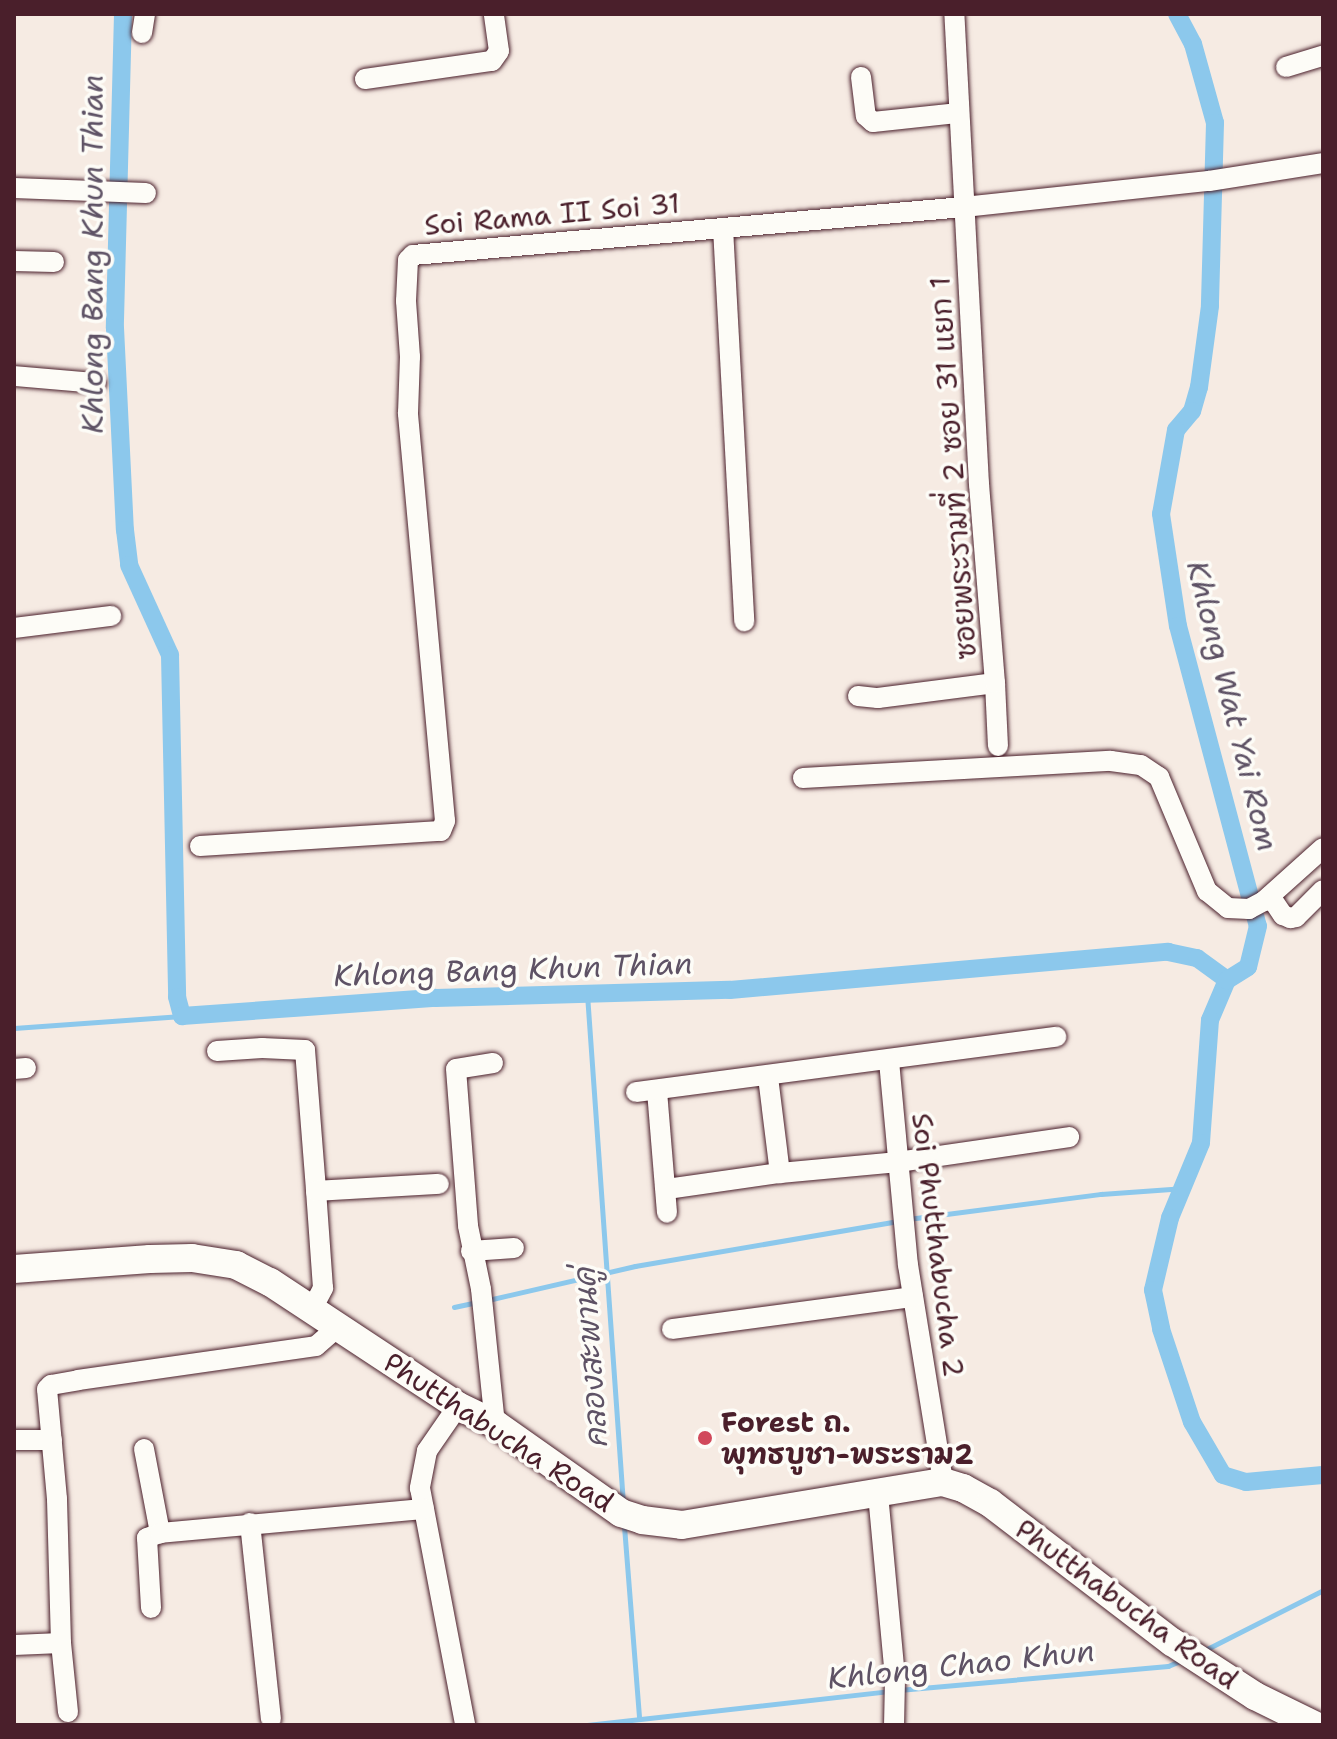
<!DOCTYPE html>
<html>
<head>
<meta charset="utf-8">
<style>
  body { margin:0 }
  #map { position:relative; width:1337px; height:1739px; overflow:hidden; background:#f6ebe3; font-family:"Shantell Sans","Playpen Sans Thai",sans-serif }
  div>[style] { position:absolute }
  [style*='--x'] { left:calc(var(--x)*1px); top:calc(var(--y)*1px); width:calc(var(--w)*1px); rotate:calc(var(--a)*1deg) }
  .stream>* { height:5px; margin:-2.5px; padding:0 2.5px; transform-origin:2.5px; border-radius:2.5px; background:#8cc8ec }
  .canal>* { height:18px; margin:-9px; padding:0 9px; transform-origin:9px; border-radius:9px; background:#8cc8ec }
  .roads { filter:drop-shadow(0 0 2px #4a1f2b) drop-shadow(0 0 2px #4a1f2b) }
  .minor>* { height:20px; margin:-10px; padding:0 10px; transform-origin:10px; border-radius:10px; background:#fdfcf7 }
  .secondary>* { height:28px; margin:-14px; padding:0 14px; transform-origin:14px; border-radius:14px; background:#fdfcf7 }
  .dots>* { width:22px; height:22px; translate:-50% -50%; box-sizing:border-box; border:4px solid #fdfcf7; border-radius:50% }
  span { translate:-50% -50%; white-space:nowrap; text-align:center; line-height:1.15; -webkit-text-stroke:7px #fdfcf7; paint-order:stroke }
  .street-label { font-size:28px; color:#4a1f2b }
  .poi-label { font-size:28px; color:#4a1f2b; font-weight:700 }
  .left { translate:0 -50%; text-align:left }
  .water-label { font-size:30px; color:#5e5265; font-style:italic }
  .frame { position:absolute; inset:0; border:16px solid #4a1f2b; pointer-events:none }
</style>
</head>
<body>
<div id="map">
  <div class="stream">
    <div style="--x:587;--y:994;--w:511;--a:85.96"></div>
    <div style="--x:14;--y:1028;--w:168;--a:-4.1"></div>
    <div style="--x:908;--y:1219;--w:195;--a:-7.4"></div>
    <div style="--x:1101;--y:1194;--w:84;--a:-4.1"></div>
    <div style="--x:488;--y:1300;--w:151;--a:-13"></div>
    <div style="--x:635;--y:1266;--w:267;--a:-9.7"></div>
    <div style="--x:454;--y:1307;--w:25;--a:-12"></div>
    <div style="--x:624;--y:1526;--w:193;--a:85.5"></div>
    <div style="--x:1203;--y:1651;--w:135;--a:-26.9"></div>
    <div style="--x:899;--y:1690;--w:270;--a:-5.1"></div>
    <div style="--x:1168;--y:1666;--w:15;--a:-23"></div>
    <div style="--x:587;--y:1725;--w:304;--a:-6.4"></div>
  </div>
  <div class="canal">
    <div style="--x:123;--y:14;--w:314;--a:91.5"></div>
    <div style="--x:115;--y:328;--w:202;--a:87.2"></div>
    <div style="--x:125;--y:530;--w:35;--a:83"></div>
    <div style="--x:129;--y:565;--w:99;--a:65.5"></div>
    <div style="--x:170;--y:655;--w:342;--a:88.8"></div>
    <div style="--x:177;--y:997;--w:20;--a:75"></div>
    <div style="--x:182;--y:1016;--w:254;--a:-4.1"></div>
    <div style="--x:435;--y:998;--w:295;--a:-1.6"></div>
    <div style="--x:730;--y:990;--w:440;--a:-5"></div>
    <div style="--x:1168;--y:952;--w:30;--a:12"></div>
    <div style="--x:1197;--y:958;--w:37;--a:36"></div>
    <div style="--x:1227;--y:980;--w:43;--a:113"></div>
    <div style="--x:1210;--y:1020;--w:123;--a:94.2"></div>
    <div style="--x:1201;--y:1143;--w:81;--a:112.5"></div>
    <div style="--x:1170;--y:1218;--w:74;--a:103.3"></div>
    <div style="--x:1153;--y:1290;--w:40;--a:78"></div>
    <div style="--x:1161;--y:1329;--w:98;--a:71.6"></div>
    <div style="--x:1192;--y:1422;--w:61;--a:59.7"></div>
    <div style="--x:1223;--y:1475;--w:24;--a:17"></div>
    <div style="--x:1246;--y:1482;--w:77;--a:-5.2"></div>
    <div style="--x:1177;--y:14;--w:34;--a:62"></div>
    <div style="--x:1193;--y:44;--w:82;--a:74.4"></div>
    <div style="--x:1215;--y:123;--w:183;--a:91.6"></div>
    <div style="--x:1210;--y:306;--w:82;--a:97.7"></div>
    <div style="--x:1199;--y:387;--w:25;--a:106"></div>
    <div style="--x:1192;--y:411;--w:25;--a:130"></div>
    <div style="--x:1176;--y:430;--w:85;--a:100.1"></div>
    <div style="--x:1161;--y:514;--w:113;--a:81.4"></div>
    <div style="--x:1178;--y:626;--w:310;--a:75.1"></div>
    <div style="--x:1258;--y:926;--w:42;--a:103.7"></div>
    <div style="--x:1248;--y:967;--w:25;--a:148"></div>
  </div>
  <div class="roads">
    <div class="minor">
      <div style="--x:142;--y:33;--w:19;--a:-81"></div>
      <div style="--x:1286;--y:67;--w:39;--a:-17"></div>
      <div style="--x:861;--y:77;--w:39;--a:83"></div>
      <div style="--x:866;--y:116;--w:9;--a:41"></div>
      <div style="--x:873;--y:122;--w:84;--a:-6.1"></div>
      <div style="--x:365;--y:79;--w:128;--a:-8.1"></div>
      <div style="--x:492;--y:61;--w:12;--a:-55"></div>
      <div style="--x:499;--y:51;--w:37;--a:-98"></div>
      <div style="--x:14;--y:188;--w:132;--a:2.2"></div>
      <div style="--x:723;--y:228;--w:394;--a:86.9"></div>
      <div style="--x:14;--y:261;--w:40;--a:1.4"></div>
      <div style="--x:14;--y:376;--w:82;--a:4.9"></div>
      <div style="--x:14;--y:628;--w:98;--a:-7.1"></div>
      <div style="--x:995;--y:683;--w:63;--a:87.3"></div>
      <div style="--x:858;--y:696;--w:20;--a:6"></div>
      <div style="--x:878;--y:698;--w:118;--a:-7.3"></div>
      <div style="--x:995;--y:683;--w:200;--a:-94.6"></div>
      <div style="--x:979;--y:484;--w:471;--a:-93"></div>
      <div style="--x:803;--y:778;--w:308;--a:-3.2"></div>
      <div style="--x:1111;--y:761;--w:30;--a:8"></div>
      <div style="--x:1141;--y:765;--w:22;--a:34"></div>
      <div style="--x:1159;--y:777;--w:124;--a:67.2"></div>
      <div style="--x:1207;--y:891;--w:27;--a:39"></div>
      <div style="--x:1228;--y:908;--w:21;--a:3"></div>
      <div style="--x:1249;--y:909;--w:17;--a:-28"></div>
      <div style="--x:1264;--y:901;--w:79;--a:-41.9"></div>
      <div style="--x:200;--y:846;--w:241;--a:-3.6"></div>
      <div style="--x:441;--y:831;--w:11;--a:-68"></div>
      <div style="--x:445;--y:821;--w:410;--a:-95.2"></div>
      <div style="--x:408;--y:413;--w:56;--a:-88"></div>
      <div style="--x:410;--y:357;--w:56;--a:-94.1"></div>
      <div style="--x:406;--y:301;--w:41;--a:-87.2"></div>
      <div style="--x:408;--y:260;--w:7;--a:-45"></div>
      <div style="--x:413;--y:255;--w:553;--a:-4.98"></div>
      <div style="--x:964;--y:207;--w:246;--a:-6.1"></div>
      <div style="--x:1209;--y:181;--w:115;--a:-9"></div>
      <div style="--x:1270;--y:896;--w:23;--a:56"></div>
      <div style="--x:1283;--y:915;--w:8;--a:23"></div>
      <div style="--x:1290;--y:918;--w:6;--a:-9"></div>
      <div style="--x:1296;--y:917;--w:38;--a:-45"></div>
      <div style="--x:217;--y:1051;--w:45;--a:-3.8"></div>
      <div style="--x:262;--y:1048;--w:43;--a:2.7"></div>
      <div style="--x:305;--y:1050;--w:141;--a:85.5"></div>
      <div style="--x:889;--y:1061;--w:205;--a:84.7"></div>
      <div style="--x:908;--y:1265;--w:220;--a:80.8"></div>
      <div style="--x:493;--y:1063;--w:37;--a:171"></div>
      <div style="--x:456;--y:1069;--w:157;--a:85.6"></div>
      <div style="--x:468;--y:1226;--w:64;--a:78.3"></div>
      <div style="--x:481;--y:1289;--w:136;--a:84.1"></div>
      <div style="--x:14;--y:1069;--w:12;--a:-5"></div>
      <div style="--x:768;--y:1077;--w:97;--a:82.9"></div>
      <div style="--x:657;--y:1091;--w:122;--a:85.3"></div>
      <div style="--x:636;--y:1092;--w:424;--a:-7.5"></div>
      <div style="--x:667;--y:1189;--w:114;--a:-8.1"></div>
      <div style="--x:780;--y:1173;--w:119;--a:-5.3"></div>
      <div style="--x:898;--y:1162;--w:173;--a:-8.3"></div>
      <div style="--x:471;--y:1251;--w:43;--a:-4"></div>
      <div style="--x:312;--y:1309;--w:24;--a:-62"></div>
      <div style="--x:323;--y:1288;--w:97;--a:-94.1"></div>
      <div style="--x:316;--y:1191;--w:123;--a:-3.3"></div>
      <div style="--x:672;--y:1329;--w:243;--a:-7.6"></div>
      <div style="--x:458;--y:1406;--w:55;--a:124.6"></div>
      <div style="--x:427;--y:1451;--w:38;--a:101"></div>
      <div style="--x:420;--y:1488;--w:241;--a:79.2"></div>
      <div style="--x:14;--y:1440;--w:38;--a:0"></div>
      <div style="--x:144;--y:1449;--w:86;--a:79.2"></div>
      <div style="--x:160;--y:1533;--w:14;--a:159"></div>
      <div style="--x:147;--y:1538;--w:70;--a:86.7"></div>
      <div style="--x:878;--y:1494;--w:186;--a:84.7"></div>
      <div style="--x:895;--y:1679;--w:46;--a:91.2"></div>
      <div style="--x:250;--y:1523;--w:197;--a:83.9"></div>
      <div style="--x:160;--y:1533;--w:265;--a:-5.2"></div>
      <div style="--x:14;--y:1645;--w:47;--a:-2.4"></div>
      <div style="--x:68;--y:1712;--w:69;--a:-95.8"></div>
      <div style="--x:61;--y:1643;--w:144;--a:-91.6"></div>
      <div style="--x:57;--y:1499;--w:110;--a:-95.2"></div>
      <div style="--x:47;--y:1389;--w:6;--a:-45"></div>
      <div style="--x:51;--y:1385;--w:27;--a:-10"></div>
      <div style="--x:78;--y:1380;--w:240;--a:-8.1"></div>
      <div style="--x:316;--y:1346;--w:30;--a:-41"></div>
    </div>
    <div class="secondary">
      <div style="--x:14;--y:1269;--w:136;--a:-4.2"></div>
      <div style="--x:150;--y:1259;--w:42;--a:-1.4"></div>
      <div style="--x:192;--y:1258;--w:45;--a:9"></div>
      <div style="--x:236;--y:1265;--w:38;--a:27"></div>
      <div style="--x:270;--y:1282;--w:225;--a:33.4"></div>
      <div style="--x:458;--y:1406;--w:41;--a:25.9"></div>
      <div style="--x:495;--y:1424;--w:154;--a:35.2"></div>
      <div style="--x:621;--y:1513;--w:22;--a:18"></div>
      <div style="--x:642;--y:1520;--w:40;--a:7.1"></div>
      <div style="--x:682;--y:1525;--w:265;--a:-9.4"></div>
      <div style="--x:943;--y:1482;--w:21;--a:17"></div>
      <div style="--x:963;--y:1488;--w:31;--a:29"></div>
      <div style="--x:990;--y:1503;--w:229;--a:37.4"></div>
      <div style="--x:1172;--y:1642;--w:99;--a:33"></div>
      <div style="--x:1255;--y:1696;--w:66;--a:26.2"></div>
    </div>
  </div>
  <div class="dots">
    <div style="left:705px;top:1438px;background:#d1495b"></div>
  </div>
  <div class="street-label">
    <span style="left:552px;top:214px;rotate:-5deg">Soi Rama II Soi 31</span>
    <span style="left:953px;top:468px;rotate:-94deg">ซอยพระรามที่ 2 ซอย 31 แยก 1</span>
    <span style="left:938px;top:1245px;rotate:83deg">Soi Phutthabucha 2</span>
    <span style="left:499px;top:1432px;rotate:33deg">Phutthabucha Road</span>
    <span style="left:1127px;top:1604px;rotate:36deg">Phutthabucha Road</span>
  </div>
  <div class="poi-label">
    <span class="left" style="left:721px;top:1438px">Forest ถ.<br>พุทธบูชา-พระราม2</span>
  </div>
  <div class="water-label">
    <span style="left:93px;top:254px;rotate:-90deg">Khlong Bang Khun Thian</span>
    <span style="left:1232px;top:706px;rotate:76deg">Khlong Wat Yai Rom</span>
    <span style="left:513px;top:970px;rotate:-2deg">Khlong Bang Khun Thian</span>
    <span style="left:591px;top:1358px;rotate:-94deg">คลองสะพานคู่</span>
    <span style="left:961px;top:1665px;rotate:-6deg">Khlong Chao Khun</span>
  </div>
  <div class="frame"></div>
</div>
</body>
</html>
